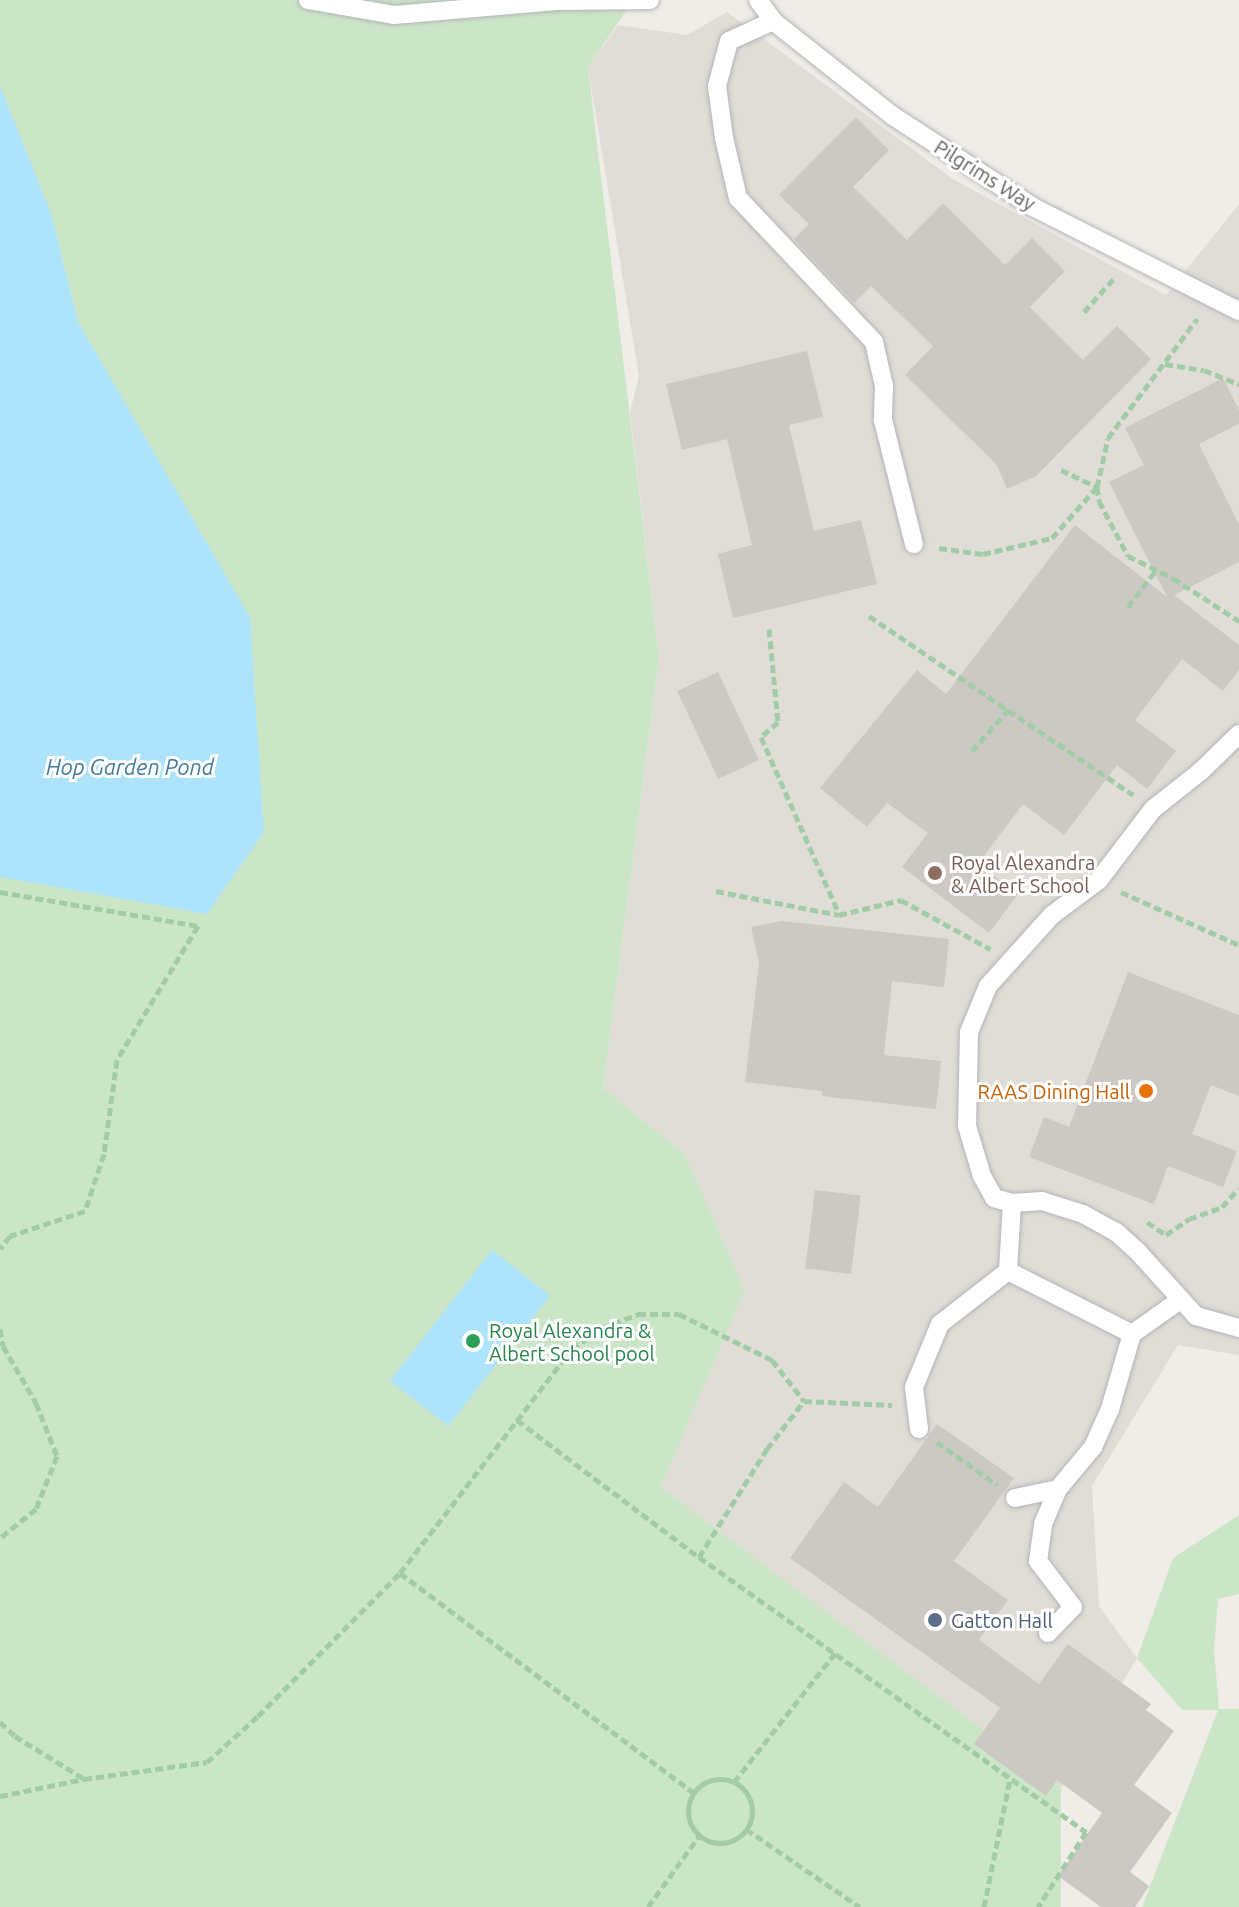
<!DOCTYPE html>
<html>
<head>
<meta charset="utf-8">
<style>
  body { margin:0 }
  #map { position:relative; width:1239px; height:1907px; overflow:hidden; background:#f0ede8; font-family:Ubuntu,sans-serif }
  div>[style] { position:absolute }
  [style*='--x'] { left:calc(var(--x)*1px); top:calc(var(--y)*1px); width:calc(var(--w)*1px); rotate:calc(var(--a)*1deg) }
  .education>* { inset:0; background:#e0ddd6 }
  .green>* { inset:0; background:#cbe6c6 }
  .water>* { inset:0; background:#aee4fb; transform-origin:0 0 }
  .building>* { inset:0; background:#ccc8c4; transform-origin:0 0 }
  .path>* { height:5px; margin-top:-2.5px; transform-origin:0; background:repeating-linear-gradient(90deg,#a2cca8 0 8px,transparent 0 12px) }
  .path>.ring { margin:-2.5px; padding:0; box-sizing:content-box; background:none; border:5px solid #a2cca8; border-radius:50% }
  .roads { filter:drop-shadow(0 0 2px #b3b6b9) drop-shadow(0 0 2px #b3b6b9) }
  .service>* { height:18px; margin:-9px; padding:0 9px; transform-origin:9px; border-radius:9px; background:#fff }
  .dots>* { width:22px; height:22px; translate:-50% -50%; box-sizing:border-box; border:4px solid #fff; border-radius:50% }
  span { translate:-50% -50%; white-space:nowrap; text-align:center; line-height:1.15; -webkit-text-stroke:6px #fff; paint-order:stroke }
  .street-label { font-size:20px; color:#5f6467 }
  .education-label { font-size:20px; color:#785e54 }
  .left { translate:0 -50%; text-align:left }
  .food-label { font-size:20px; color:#c56008 }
  .right { translate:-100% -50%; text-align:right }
  .leisure-label { font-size:20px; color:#27864d }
  .service-label { font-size:20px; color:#4e5e75 }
  .water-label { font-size:22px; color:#437b9c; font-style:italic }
</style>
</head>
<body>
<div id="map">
  <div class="education">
    <div style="clip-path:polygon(727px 12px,953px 179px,1166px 295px,1239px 204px,1239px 1355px,1178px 1345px,1092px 1486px,1099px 1606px,1137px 1658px,1061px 1788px,661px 1487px,745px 1290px,685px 1154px,603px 1088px,659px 658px,630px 412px,639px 376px,588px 68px,618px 25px,687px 35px)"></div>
  </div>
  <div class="green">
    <div style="clip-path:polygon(0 0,633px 0,588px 68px,659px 658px,603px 1088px,685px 1154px,745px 1290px,661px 1487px,1061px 1788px,1061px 1907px,0 1907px)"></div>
    <div style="clip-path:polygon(1239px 1515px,1239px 1594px,1218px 1599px,1214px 1650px,1219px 1709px,1239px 1709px,1239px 1907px,1142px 1907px,1218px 1710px,1182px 1710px,1137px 1658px,1173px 1558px)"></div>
  </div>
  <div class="water">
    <div style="clip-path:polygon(0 86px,52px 216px,78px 322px,250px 617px,264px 832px,207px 914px,0 877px)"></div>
    <div style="left:492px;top:1250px;width:74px;height:166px;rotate:38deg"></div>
  </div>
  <div class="building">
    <div style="clip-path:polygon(856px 117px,889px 150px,853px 187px,907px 240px,943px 203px,1005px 265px,1032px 238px,1065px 271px,1030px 307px,1083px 360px,1117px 326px,1151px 359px,1036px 476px,1007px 489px,997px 465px,905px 375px,933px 346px,871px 286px,854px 303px,794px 239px,809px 224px,779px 195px)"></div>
    <div style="clip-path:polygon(807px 351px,823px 417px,789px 425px,814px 531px,861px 520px,877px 584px,733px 618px,718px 554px,752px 545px,727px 439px,682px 450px,666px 384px)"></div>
    <div style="clip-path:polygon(1223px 378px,1239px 410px,1239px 424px,1199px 444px,1239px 524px,1239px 562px,1174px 595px,1239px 645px,1239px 670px,1223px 691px,1182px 659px,1135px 720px,1176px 751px,1147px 789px,1117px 765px,1064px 835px,1023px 804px,978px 864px,1018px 894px,989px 933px,902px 867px,928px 833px,887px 803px,867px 827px,820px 788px,917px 670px,946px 694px,1075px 525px,1167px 597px,1109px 482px,1144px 465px,1125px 428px)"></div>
    <div style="left:718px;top:672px;width:97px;height:45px;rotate:65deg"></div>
    <div style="clip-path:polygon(782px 921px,949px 939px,944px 987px,892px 981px,884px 1055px,941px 1061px,936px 1109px,822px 1096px,822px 1091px,745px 1082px,759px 963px,751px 927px)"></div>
    <div style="clip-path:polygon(1128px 972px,1239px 1015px,1239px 1096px,1211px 1085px,1192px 1134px,1237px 1151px,1223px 1187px,1168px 1166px,1154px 1204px,1029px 1157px,1044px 1117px,1069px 1127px)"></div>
    <div style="left:815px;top:1190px;width:46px;height:79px;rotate:7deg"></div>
    <div style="clip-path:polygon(937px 1424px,1014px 1478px,954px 1561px,1008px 1600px,979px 1640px,1039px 1684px,1068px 1644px,1151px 1704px,1146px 1710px,1174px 1731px,1134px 1785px,1172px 1813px,1130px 1872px,1149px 1886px,1135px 1907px,1101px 1907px,1058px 1876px,1102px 1813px,1057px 1780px,1046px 1796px,974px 1744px,1000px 1708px,790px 1558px,844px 1482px,878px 1507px)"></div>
  </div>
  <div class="path">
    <div style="--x:1084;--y:312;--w:48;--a:-48.4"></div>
    <div style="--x:1165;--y:364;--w:39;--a:9"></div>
    <div style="--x:1204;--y:370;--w:38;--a:22"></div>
    <div style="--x:1061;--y:470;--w:40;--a:25"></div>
    <div style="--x:1097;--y:487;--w:14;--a:82"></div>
    <div style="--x:1099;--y:501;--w:62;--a:62.2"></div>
    <div style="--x:1128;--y:556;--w:50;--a:26.1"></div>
    <div style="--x:1173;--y:578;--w:79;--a:33.1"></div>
    <div style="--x:939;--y:548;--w:44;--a:7.8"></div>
    <div style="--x:983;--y:554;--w:71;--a:-13.1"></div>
    <div style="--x:1052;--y:538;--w:68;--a:-48.6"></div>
    <div style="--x:1097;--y:487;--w:50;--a:-77.3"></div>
    <div style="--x:1108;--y:438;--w:149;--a:-53.2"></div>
    <div style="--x:1128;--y:607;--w:48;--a:-52.7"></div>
    <div style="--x:869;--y:616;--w:319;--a:34.1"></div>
    <div style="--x:769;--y:629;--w:93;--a:84.5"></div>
    <div style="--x:778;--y:722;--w:23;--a:139"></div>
    <div style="--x:761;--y:737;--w:193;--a:66.2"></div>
    <div style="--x:972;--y:751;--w:55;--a:-48.7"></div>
    <div style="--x:716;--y:891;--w:125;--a:11"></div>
    <div style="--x:839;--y:915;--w:64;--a:-13.6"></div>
    <div style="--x:901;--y:900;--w:102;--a:28.8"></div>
    <div style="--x:0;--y:892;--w:201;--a:9.7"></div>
    <div style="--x:198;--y:926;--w:157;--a:121.2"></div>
    <div style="--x:117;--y:1060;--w:95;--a:97.9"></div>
    <div style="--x:104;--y:1154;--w:60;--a:108.4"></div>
    <div style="--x:85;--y:1211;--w:79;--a:161.6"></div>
    <div style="--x:10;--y:1236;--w:16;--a:128"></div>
    <div style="--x:1121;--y:892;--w:129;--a:24.2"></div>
    <div style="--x:1147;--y:1222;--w:23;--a:34"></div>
    <div style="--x:1166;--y:1235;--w:28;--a:-35"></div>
    <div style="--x:1189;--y:1219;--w:35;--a:-20"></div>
    <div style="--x:1222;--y:1207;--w:25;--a:-48"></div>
    <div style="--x:0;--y:1329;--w:17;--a:80"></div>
    <div style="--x:3;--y:1346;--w:66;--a:59.9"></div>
    <div style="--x:36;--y:1403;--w:57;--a:68.4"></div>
    <div style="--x:57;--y:1456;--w:57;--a:111.6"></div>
    <div style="--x:36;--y:1509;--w:46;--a:141.1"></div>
    <div style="--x:517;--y:1420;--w:228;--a:37"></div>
    <div style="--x:699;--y:1557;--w:475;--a:35.4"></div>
    <div style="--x:1086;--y:1832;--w:89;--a:122.6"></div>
    <div style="--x:937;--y:1442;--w:74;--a:35.6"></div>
    <div style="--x:699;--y:1557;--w:128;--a:-57.8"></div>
    <div style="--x:767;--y:1449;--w:61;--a:-52.4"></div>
    <div style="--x:400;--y:1573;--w:366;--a:36.8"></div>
    <div style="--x:0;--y:1722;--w:21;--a:43"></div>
    <div style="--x:15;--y:1736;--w:80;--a:31.7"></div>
    <div class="ring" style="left:688px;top:1779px;width:59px;height:59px"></div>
    <div style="--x:734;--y:1782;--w:164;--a:-51.9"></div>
    <div style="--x:0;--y:1796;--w:86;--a:-11.4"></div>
    <div style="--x:84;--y:1779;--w:124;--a:-7.9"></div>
    <div style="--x:207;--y:1762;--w:69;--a:-42"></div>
    <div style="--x:258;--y:1716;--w:202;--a:-45.2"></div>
    <div style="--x:400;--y:1573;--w:282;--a:-52.5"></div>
    <div style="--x:572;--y:1349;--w:37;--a:-35"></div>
    <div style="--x:602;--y:1328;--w:39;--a:-21"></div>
    <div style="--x:638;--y:1314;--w:41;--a:0"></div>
    <div style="--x:679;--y:1314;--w:104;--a:26.3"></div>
    <div style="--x:772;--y:1360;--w:52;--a:52"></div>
    <div style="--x:804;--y:1401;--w:88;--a:2.6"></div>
    <div style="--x:746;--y:1829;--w:138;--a:34.4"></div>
    <div style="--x:648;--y:1907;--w:87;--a:-54.3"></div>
    <div style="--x:984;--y:1907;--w:131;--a:-78.5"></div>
  </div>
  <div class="roads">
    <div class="service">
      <div style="--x:308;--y:0;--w:87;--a:9.9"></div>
      <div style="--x:394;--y:15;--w:163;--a:-4.9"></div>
      <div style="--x:556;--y:1;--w:94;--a:-0.6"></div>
      <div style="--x:758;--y:0;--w:26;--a:54"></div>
      <div style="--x:773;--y:21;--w:153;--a:38.4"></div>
      <div style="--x:893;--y:116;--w:167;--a:33"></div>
      <div style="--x:1033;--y:207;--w:231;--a:26.8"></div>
      <div style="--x:773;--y:21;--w:48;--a:155.6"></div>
      <div style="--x:729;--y:41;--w:47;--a:104.9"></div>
      <div style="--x:717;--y:86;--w:52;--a:82.3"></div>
      <div style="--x:724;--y:138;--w:62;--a:76.9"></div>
      <div style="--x:738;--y:198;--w:198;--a:46.6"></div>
      <div style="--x:874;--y:342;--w:45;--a:77.2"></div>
      <div style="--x:884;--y:386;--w:34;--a:92"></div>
      <div style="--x:883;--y:420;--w:128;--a:76"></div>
      <div style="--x:1239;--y:734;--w:53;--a:135.8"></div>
      <div style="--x:1201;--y:771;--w:61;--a:141.6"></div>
      <div style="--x:1153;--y:809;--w:89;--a:127.3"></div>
      <div style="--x:1099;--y:880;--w:59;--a:143.3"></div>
      <div style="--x:1052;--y:915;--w:96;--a:132"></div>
      <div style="--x:988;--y:986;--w:50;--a:112.4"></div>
      <div style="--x:969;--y:1032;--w:94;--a:91.2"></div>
      <div style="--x:967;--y:1126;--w:52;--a:73.3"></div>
      <div style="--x:982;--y:1176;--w:25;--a:61"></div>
      <div style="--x:994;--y:1198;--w:19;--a:16"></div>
      <div style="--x:1012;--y:1203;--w:30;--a:-4"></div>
      <div style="--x:1042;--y:1201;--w:43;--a:17.6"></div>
      <div style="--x:1083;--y:1214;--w:38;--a:29"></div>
      <div style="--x:1116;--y:1232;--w:31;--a:42"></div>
      <div style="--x:1139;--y:1253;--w:85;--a:47.9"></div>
      <div style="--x:1196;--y:1316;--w:45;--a:15.6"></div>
      <div style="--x:1012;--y:1203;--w:68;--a:93.4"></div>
      <div style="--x:1008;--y:1271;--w:139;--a:26.9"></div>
      <div style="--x:1132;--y:1334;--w:59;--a:-35.3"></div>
      <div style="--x:919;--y:1429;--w:42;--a:-96.8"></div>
      <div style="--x:914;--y:1387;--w:68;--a:-67.6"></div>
      <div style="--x:940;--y:1324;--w:86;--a:-37.9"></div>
      <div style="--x:1015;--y:1498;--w:44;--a:-11.8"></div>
      <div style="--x:1048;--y:1633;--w:36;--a:-46"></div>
      <div style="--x:1073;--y:1607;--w:58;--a:-127.3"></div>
      <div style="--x:1038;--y:1561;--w:37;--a:-82"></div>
      <div style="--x:1043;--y:1524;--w:38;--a:-67"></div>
      <div style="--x:1058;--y:1489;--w:55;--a:-50.2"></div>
      <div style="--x:1093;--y:1447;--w:42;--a:-65.9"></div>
      <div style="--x:1110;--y:1409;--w:78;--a:-73.7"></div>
    </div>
  </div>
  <div class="dots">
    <div style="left:935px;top:873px;background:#8d6e63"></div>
    <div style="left:1146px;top:1091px;background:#e8710a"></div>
    <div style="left:473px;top:1341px;background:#2e9e5b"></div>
    <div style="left:935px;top:1620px;background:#5c6f8a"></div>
  </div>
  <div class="street-label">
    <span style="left:985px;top:175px;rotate:32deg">Pilgrims Way</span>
  </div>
  <div class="education-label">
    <span class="left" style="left:951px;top:874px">Royal Alexandra<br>&amp; Albert School</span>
  </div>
  <div class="food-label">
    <span class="right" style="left:1130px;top:1091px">RAAS Dining Hall</span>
  </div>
  <div class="leisure-label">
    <span class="left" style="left:489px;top:1342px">Royal Alexandra &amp;<br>Albert School pool</span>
  </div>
  <div class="service-label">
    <span class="left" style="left:951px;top:1620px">Gatton Hall</span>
  </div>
  <div class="water-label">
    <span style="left:130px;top:767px">Hop Garden Pond</span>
  </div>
</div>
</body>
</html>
